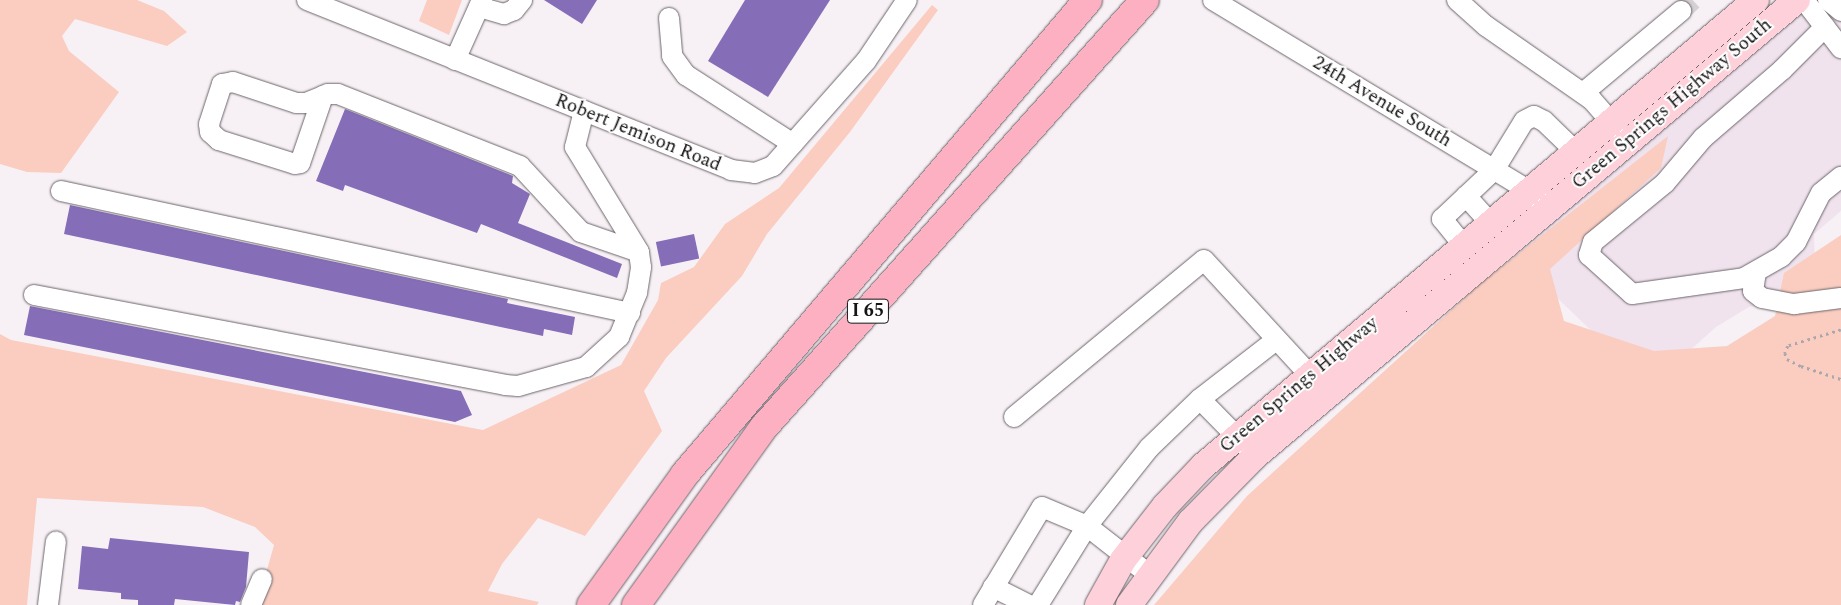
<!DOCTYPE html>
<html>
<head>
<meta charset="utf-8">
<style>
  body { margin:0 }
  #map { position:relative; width:1841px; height:605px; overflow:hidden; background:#f7f1f6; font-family:Spectral,serif }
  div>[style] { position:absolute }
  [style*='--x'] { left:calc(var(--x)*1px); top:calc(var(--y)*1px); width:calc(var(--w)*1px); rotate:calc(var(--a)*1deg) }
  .built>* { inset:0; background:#f0e3ee }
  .green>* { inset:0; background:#facdc0 }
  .building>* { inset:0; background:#856db7; transform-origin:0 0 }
  .minor-tunnel>* { height:20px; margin-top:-10px; transform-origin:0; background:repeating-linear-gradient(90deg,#d5d0d4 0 20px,transparent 0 30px) }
  .path>* { height:2.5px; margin-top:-1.25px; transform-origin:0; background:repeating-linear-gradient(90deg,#aca7ab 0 2.5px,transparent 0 6.5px) }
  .roads { filter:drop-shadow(0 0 1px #6b656a) drop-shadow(0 0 1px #6b656a) }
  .minor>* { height:20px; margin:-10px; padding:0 10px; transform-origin:10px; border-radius:10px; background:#fff }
  .major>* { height:26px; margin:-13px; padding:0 13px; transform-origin:13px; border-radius:13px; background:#fdd0da }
  .highway>* { height:28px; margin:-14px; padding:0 14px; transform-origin:14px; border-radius:14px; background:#fcb0c1 }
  span { translate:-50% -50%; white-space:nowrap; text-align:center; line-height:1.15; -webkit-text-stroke:4px #fff; paint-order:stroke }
  .shield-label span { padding:1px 4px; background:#fff; border:1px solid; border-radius:4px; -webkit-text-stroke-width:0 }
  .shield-label { font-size:18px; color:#161416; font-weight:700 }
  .street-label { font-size:19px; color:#161416 }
</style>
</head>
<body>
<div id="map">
  <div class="built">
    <div style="clip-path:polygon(1782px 0,1841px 0,1841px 211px,1814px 234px,1816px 300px,1749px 307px,1716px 327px,1677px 362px,1653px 390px,1495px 238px)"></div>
  </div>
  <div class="green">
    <div style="clip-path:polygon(0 0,137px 0,164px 11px,187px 32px,167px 46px,75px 19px,62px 36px,69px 51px,119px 92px,61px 173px,27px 172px,0 164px)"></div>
    <div style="clip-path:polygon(427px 0,462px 0,449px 35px,419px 21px)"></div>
    <div style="clip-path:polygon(932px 5px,938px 10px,850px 132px,767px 234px,742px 276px,666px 358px,644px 391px,662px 431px,585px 536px,538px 518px,502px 564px,488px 591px,539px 602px,537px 605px,257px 605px,274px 545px,255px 527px,203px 507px,37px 498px,27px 605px,0 605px,0 334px,11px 340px,483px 430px,621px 365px,658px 300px,661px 283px,694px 267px,725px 224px,779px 188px)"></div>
    <div style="clip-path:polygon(1668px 136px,1661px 168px,1550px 269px,1564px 321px,1654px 351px,1727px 346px,1775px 316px,1784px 273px,1841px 235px,1841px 605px,1154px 605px,1247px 496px,1481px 283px)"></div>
  </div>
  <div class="building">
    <div style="clip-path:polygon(544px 0,597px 0,582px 24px)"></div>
    <div style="clip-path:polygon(745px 0,830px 0,768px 97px,708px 61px)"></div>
    <div style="clip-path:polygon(345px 109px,513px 176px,512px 183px,530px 194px,518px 223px,622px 264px,617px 278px,481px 224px,477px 233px,345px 185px,343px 191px,316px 181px)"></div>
    <div style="clip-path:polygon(70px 205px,508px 299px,507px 303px,575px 317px,572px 335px,544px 329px,543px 336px,64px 234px)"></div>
    <div style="left:694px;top:234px;width:25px;height:39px;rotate:78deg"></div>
    <div style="clip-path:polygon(30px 306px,461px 391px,472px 415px,455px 422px,24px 335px)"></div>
    <div style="clip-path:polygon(110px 538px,249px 552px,246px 587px,240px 602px,236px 601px,235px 605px,175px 599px,174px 605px,138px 605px,138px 600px,121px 599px,121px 593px,78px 589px,82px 546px,108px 549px)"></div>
  </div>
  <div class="minor-tunnel">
    <div style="--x:1681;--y:11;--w:16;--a:-43"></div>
  </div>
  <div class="path">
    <div style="--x:1841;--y:330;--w:55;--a:163.2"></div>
    <div style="--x:1788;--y:346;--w:8;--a:113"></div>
    <div style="--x:1785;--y:353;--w:6;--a:72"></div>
    <div style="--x:1787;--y:359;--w:16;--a:27"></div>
    <div style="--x:1801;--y:366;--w:42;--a:18"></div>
  </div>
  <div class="roads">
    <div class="minor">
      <div style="--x:307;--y:0;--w:457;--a:21.8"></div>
      <div style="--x:731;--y:170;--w:24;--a:7"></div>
      <div style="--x:755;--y:173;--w:19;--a:-21"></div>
      <div style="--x:773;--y:166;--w:140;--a:-48.5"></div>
      <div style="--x:866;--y:61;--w:73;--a:-56.1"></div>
      <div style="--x:1213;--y:0;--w:368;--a:31.1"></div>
      <div style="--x:1528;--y:190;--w:16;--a:45"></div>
      <div style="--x:1457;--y:0;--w:39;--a:42"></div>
      <div style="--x:1486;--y:26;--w:129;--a:34.9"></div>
      <div style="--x:1592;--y:100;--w:43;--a:48.8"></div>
      <div style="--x:1804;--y:0;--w:61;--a:52.4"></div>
      <div style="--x:1828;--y:0;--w:17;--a:40"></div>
      <div style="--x:479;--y:7;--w:26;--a:16"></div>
      <div style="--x:504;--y:14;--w:11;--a:-22"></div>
      <div style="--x:514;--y:10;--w:13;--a:-51"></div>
      <div style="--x:669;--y:18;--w:38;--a:85"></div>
      <div style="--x:672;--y:56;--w:24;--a:54"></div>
      <div style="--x:686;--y:75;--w:127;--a:32.8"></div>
      <div style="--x:1825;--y:27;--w:61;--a:135"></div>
      <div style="--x:1782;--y:70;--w:104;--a:139.3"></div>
      <div style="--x:1703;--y:138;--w:59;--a:130.2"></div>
      <div style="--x:1665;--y:183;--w:93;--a:140.7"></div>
      <div style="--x:1593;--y:242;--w:14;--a:107"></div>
      <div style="--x:1589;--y:255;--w:58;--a:42.2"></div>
      <div style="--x:1632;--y:294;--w:113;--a:-8.1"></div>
      <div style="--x:1744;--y:278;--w:43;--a:-29.6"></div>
      <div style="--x:1781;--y:257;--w:21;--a:-45"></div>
      <div style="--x:1796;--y:242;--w:55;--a:-63"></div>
      <div style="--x:1821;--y:193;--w:26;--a:-39"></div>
      <div style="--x:455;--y:60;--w:66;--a:-65.8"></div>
      <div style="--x:1583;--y:93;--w:128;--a:-39.9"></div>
      <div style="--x:323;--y:96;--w:71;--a:108.9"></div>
      <div style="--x:300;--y:163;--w:5;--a:169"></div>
      <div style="--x:295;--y:164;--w:80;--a:-162.5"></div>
      <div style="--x:219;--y:140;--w:12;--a:-138"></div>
      <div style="--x:210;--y:132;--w:8;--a:-97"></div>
      <div style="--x:209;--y:124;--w:42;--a:-72"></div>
      <div style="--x:222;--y:84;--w:11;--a:-10"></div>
      <div style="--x:233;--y:82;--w:66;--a:18.4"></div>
      <div style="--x:296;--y:103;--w:10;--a:0"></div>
      <div style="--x:306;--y:103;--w:18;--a:-22"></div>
      <div style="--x:323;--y:96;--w:5;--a:-22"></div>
      <div style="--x:328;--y:94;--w:10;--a:0"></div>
      <div style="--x:338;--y:94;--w:196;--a:21.6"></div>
      <div style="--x:520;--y:166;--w:90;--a:47.3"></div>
      <div style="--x:581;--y:232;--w:61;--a:19"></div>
      <div style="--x:61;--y:191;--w:582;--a:12.1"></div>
      <div style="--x:1466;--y:196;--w:36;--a:48"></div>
      <div style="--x:1464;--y:246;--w:35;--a:-129"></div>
      <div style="--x:1442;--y:219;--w:71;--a:-43.3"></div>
      <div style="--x:1494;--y:170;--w:57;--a:-58.5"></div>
      <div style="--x:1524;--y:121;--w:11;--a:-27"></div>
      <div style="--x:1534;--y:116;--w:11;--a:27"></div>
      <div style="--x:1544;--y:121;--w:43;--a:44.1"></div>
      <div style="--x:1756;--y:272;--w:19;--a:99"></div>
      <div style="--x:1753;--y:291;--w:11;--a:38"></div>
      <div style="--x:1762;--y:298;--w:33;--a:11"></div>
      <div style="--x:1794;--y:304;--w:47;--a:-7.3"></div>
      <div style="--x:34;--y:295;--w:480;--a:10.8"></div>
      <div style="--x:505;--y:385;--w:13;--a:4"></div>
      <div style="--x:518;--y:386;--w:71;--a:-15.6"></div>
      <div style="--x:586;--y:367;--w:45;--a:-42.3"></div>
      <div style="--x:619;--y:337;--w:48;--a:-67.8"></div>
      <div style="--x:637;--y:293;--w:26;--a:-81"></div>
      <div style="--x:641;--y:267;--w:15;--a:-98"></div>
      <div style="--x:639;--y:252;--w:123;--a:-121.4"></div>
      <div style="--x:575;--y:147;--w:37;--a:-76"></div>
      <div style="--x:1014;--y:417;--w:246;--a:-39.6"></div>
      <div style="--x:1204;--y:260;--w:171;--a:47.4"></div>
      <div style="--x:1247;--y:447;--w:67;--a:-134.4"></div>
      <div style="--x:1200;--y:399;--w:96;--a:-37.8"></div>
      <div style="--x:1151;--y:576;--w:81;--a:-142"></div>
      <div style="--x:1087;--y:526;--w:100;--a:-51.5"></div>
      <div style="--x:1149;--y:448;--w:71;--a:-43.9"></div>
      <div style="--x:993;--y:587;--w:40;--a:26.6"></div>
      <div style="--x:48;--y:605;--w:64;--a:-82.9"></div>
      <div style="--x:251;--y:605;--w:28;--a:-67"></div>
      <div style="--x:983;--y:605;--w:114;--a:-59"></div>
      <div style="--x:1042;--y:507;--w:49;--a:22.9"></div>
      <div style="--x:1087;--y:526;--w:93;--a:121.8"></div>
    </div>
    <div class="major">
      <div style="--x:1098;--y:605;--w:51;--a:-60.9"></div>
      <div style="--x:1123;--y:560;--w:68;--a:-52.1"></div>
      <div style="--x:1165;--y:506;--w:55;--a:-46.5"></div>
      <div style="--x:1203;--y:466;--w:723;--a:-40.12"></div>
      <div style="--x:1129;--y:605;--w:104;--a:-53.6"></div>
      <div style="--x:1191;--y:521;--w:91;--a:-45.4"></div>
      <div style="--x:1255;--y:456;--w:708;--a:-40.07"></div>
    </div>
    <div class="highway">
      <div style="--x:591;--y:605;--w:161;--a:-54.3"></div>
      <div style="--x:685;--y:474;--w:622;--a:-49.63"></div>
      <div style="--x:636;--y:605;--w:219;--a:-54.3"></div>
      <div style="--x:764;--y:427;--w:572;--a:-48.26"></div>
    </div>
  </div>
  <div class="shield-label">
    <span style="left:868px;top:311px">I 65</span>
  </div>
  <div class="street-label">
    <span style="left:1382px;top:102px;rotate:31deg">24th Avenue South</span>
    <span style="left:1672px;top:104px;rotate:-40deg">Green Springs Highway South</span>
    <span style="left:638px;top:133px;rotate:22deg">Robert Jemison Road</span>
    <span style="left:1299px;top:385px;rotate:-40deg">Green Springs Highway</span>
  </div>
</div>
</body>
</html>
